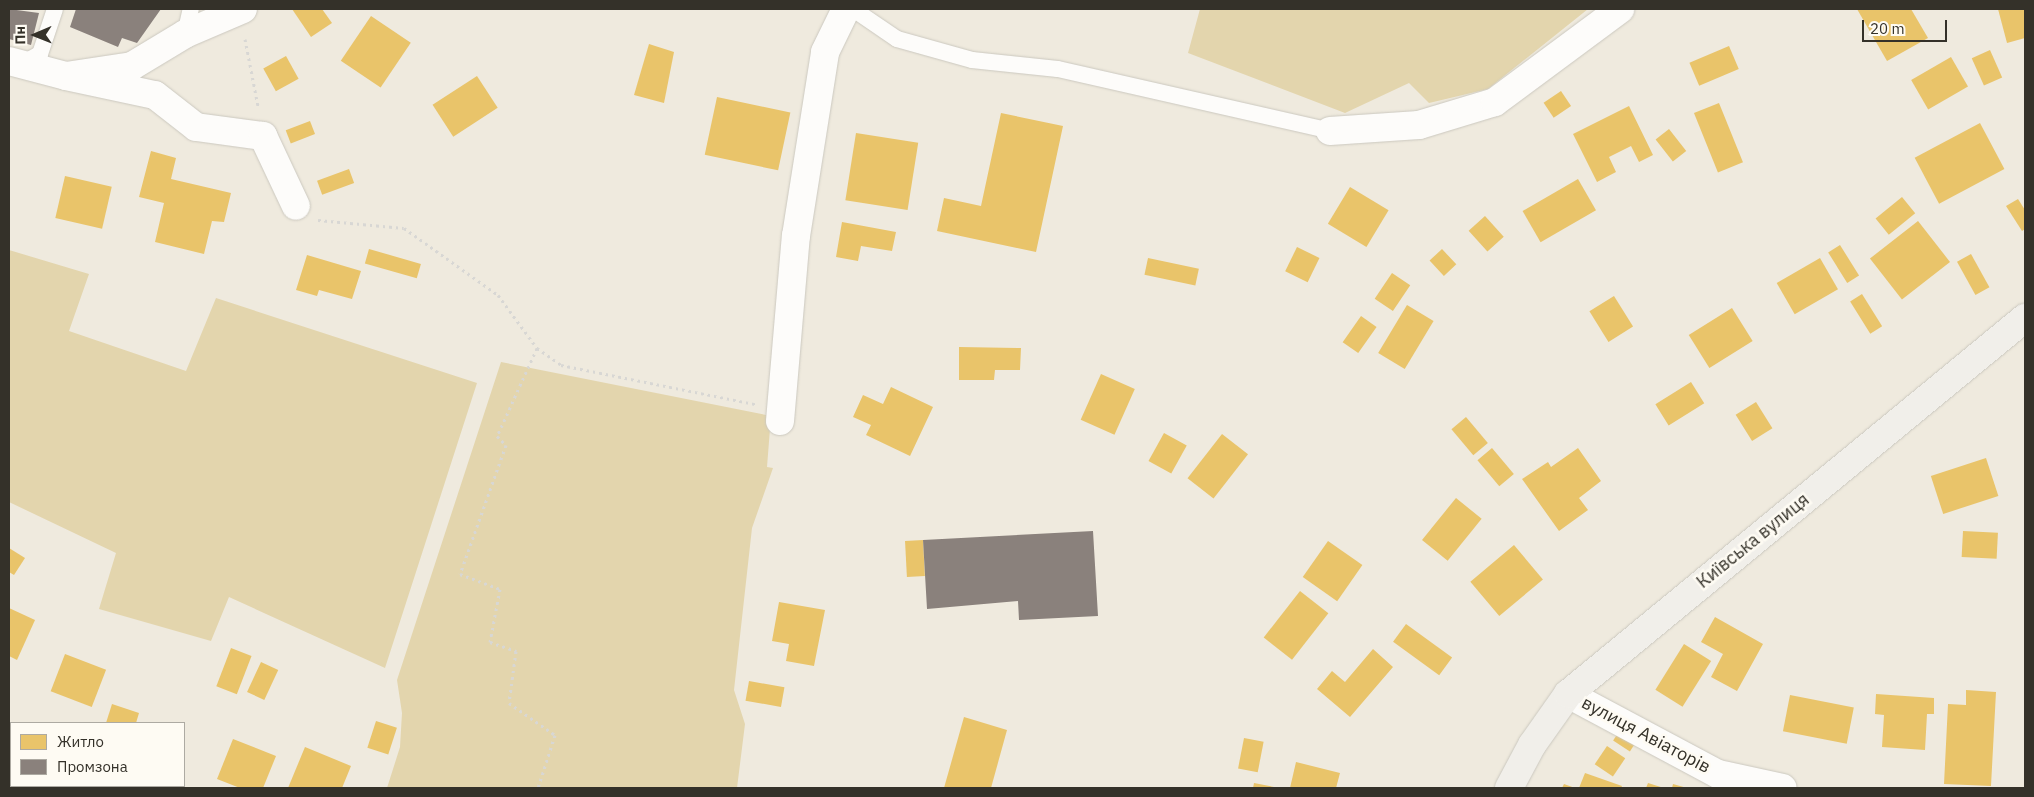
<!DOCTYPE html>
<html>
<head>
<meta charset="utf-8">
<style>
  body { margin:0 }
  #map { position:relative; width:2034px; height:797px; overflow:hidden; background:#efeade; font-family:"IBM Plex Sans",sans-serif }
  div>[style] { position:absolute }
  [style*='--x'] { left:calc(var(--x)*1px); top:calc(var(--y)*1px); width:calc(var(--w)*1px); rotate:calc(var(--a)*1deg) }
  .green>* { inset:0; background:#e3d5ad }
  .homes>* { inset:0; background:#e9c46a; transform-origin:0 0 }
  .industry>* { inset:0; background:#8a817c }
  .path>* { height:3px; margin-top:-1.5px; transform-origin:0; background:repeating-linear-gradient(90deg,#d8d7d4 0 2.5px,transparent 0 6.5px) }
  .roads { filter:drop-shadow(0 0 1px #cbc8bf) drop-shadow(0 0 1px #cbc8bf) }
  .lane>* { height:16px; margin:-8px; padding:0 8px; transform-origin:8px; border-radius:8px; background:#fdfcfa }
  .street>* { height:28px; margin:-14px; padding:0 14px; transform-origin:14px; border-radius:14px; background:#fdfcfa }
  .secondary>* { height:28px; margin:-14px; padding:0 14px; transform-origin:14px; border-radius:14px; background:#f1efea }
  span { translate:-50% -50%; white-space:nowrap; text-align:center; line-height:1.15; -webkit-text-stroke:5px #fefbf3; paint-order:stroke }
  .street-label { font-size:18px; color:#343129 }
  .frame { position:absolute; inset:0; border:10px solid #343129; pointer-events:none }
  .legend { position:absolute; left:10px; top:722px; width:175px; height:65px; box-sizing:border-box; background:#fefbf3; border:1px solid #adaaa2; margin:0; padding:6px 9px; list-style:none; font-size:15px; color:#343129 }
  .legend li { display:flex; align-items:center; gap:10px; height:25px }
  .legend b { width:25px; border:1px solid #adaaa2 }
  .north { position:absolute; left:10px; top:10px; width:50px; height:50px; -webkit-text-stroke:4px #fefbf3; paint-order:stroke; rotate:269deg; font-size:14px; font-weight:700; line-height:20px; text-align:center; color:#343129 }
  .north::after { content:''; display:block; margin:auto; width:18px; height:22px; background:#343129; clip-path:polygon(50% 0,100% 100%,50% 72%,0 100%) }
  .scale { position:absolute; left:1862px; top:20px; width:85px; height:22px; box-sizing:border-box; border:2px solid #343129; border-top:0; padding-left:6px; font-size:15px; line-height:18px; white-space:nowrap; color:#343129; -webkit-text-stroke:4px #fefbf3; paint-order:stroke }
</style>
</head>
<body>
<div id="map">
  <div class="green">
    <div style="clip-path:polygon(1200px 9px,1588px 9px,1488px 89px,1429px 103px,1409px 83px,1345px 113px,1188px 53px)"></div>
    <div style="clip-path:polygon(9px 250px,89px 274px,69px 331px,186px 371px,216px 298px,477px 383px,385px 668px,229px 597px,211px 641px,99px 609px,116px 553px,9px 502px)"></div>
    <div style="clip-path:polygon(501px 362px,771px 416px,767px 467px,773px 468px,752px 528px,734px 690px,745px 724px,737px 788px,387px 788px,400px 747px,402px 713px,397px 680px)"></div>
  </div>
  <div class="homes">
    <div style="clip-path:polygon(292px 9px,322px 9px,332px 23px,311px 37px)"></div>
    <div style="clip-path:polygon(1857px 9px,1911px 9px,1928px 38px,1887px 61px)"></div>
    <div style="clip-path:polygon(1998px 9px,2025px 9px,2025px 38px,2007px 43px)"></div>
    <div style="left:371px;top:16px;width:48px;height:54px;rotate:34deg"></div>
    <div style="clip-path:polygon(649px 44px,674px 52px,664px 103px,634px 95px)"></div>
    <div style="left:1729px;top:46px;width:25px;height:43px;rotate:67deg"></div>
    <div style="left:1990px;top:50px;width:30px;height:20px;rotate:66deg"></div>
    <div style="left:286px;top:56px;width:26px;height:26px;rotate:61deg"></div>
    <div style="left:1951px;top:57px;width:34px;height:46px;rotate:60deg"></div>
    <div style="left:477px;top:76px;width:38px;height:53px;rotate:57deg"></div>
    <div style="left:1561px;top:91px;width:18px;height:21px;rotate:56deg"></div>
    <div style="left:717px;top:97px;width:75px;height:59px;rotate:12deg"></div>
    <div style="left:1719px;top:103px;width:64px;height:27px;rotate:68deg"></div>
    <div style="clip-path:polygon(1629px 106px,1653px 155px,1639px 162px,1631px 146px,1609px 157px,1616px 172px,1597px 182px,1573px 134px)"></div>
    <div style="clip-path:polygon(1001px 113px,1063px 126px,1036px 252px,937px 231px,944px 198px,981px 206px)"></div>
    <div style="left:310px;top:121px;width:14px;height:26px;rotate:69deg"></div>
    <div style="left:1980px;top:123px;width:52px;height:74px;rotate:62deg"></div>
    <div style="left:1669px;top:129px;width:28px;height:17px;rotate:52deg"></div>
    <div style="left:856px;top:133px;width:63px;height:68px;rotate:9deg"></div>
    <div style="clip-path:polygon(151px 151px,176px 158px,171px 179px,231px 193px,224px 222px,212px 221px,204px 254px,155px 242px,164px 203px,139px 197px)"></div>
    <div style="left:349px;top:169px;width:15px;height:34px;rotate:70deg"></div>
    <div style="left:65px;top:176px;width:48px;height:43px;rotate:13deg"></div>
    <div style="left:1578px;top:179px;width:36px;height:64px;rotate:60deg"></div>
    <div style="left:1350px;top:187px;width:45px;height:43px;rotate:31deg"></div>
    <div style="left:1902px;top:197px;width:21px;height:34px;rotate:51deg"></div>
    <div style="clip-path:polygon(2018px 199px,2025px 210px,2025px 229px,2022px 231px,2006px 206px)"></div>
    <div style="left:1485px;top:216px;width:28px;height:22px;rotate:48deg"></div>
    <div style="left:1918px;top:221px;width:52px;height:61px;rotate:52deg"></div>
    <div style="clip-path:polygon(842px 222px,896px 232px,892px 251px,861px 246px,858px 261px,836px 257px)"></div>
    <div style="left:1840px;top:245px;width:36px;height:14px;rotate:58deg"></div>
    <div style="left:1297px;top:247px;width:25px;height:27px;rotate:26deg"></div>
    <div style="left:369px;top:249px;width:54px;height:15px;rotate:16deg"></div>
    <div style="left:1442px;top:249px;width:21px;height:17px;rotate:47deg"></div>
    <div style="left:1971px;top:254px;width:38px;height:16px;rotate:61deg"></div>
    <div style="clip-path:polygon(307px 255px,361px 271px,352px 299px,319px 290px,317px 296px,296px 290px)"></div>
    <div style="left:1148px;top:258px;width:52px;height:17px;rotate:12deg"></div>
    <div style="left:1820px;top:258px;width:36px;height:50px;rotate:60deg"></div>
    <div style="left:1392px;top:273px;width:22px;height:31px;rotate:34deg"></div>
    <div style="left:1862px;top:294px;width:38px;height:14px;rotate:58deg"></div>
    <div style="left:1614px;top:296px;width:36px;height:29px;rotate:58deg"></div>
    <div style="left:1407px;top:305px;width:31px;height:56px;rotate:31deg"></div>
    <div style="left:1732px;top:308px;width:39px;height:51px;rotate:58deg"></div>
    <div style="left:1361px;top:316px;width:19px;height:32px;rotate:35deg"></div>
    <div style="clip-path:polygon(959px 347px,1021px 348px,1020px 370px,995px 370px,994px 380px,959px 380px)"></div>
    <div style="left:1101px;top:374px;width:37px;height:50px;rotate:24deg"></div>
    <div style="left:1691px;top:382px;width:25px;height:42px;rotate:58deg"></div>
    <div style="clip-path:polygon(891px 387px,933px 407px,910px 456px,866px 435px,871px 425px,853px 417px,863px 395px,883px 404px)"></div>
    <div style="left:1756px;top:402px;width:31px;height:24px;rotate:58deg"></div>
    <div style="left:1466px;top:417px;width:34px;height:19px;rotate:50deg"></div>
    <div style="left:1164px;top:433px;width:26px;height:32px;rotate:29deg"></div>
    <div style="left:1222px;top:434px;width:33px;height:56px;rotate:38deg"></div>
    <div style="left:1492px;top:448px;width:34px;height:19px;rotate:50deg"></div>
    <div style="clip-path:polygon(1578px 448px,1601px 481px,1579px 498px,1588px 510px,1559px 531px,1522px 479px,1548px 462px,1551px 467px)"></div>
    <div style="left:1986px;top:458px;width:40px;height:58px;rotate:72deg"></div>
    <div style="left:1456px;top:498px;width:33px;height:54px;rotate:39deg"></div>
    <div style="left:1963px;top:531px;width:35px;height:26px;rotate:3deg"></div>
    <div style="left:923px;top:540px;width:36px;height:18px;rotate:87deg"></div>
    <div style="left:1328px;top:541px;width:42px;height:44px;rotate:35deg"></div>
    <div style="left:1514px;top:545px;width:45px;height:57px;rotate:50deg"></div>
    <div style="clip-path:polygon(9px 548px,25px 558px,14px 575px,9px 572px)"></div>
    <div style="left:1300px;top:591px;width:36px;height:59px;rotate:38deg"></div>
    <div style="clip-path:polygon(779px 602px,825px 610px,814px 666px,786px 661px,789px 644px,772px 641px)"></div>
    <div style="clip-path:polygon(9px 608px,35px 620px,17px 660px,9px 656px)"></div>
    <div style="clip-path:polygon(1715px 617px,1763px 644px,1737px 691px,1711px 677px,1723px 654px,1701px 642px)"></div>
    <div style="left:1406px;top:624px;width:57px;height:22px;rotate:36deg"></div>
    <div style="left:1684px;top:644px;width:32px;height:54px;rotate:32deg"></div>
    <div style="left:231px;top:648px;width:22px;height:41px;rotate:21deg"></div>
    <div style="clip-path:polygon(1373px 649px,1393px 667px,1350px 717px,1317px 689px,1332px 671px,1345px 682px)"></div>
    <div style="left:65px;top:654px;width:44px;height:40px;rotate:21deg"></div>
    <div style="left:261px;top:662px;width:19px;height:33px;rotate:25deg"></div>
    <div style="left:749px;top:681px;width:36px;height:20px;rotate:10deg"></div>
    <div style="clip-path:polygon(1966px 690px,1996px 692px,1991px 786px,1944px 784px,1948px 704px,1966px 705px)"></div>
    <div style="clip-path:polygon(1876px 694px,1934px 698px,1934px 714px,1927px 714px,1925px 750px,1882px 747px,1884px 715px,1875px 714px)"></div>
    <div style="left:1790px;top:695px;width:65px;height:37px;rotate:11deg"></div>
    <div style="clip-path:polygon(112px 704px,139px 713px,136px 723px,106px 723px)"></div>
    <div style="clip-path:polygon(964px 717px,1007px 730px,991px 788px,944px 788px)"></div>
    <div style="left:376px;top:721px;width:22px;height:28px;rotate:18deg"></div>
    <div style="left:1618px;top:733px;width:20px;height:9px;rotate:33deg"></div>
    <div style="left:1244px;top:738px;width:20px;height:31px;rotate:11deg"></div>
    <div style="clip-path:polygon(233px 739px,276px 756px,263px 788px,240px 788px,217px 779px)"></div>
    <div style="left:1607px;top:746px;width:22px;height:22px;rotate:34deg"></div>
    <div style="clip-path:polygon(305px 747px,351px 766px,342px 788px,288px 788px)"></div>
    <div style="clip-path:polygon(1296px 762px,1340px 773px,1336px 788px,1290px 788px)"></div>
    <div style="clip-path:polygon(1585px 773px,1622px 786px,1621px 788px,1579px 788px)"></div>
    <div style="clip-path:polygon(1254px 783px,1274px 787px,1274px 788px,1253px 788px)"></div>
    <div style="clip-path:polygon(1648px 783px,1664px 788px,1646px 788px)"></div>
    <div style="clip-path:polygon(1564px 784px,1575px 788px,1562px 788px)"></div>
    <div style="clip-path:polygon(1673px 784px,1687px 788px,1672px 788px)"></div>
  </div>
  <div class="industry">
    <div style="clip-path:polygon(9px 9px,39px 13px,31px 45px,9px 39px)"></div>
    <div style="clip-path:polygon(76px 9px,161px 9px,137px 43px,122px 38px,118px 47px,70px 27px)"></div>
    <div style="clip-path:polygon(1093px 531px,1098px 616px,1019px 620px,1018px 601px,927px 609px,923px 540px)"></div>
  </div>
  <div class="path">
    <div style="--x:245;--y:39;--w:68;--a:79"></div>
    <div style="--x:318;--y:220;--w:86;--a:5.3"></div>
    <div style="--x:404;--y:228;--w:115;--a:35.5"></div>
    <div style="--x:498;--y:295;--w:66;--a:53.7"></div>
    <div style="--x:537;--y:348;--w:97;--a:114.4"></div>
    <div style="--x:497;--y:436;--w:13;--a:45"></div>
    <div style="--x:506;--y:445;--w:137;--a:109.6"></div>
    <div style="--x:460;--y:574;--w:43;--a:20.6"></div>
    <div style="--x:500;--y:589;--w:54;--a:100.7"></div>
    <div style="--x:490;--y:642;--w:28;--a:19"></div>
    <div style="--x:516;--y:651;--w:52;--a:97.7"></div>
    <div style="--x:509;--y:703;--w:56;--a:34.8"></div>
    <div style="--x:555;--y:735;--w:56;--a:107.8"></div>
    <div style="--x:537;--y:348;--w:29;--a:35"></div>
    <div style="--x:561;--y:365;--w:198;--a:11.4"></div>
  </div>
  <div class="roads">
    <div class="lane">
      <div style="--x:853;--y:9;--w:53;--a:34.3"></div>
      <div style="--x:897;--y:39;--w:78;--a:15.6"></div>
      <div style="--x:972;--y:60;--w:86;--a:6"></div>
      <div style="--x:1058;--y:69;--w:279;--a:12.8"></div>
      <div style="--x:185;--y:34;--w:26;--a:-77"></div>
      <div style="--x:20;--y:65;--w:23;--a:-29"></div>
      <div style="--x:40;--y:54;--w:47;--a:-71.6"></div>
    </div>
    <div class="street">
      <div style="--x:9;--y:61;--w:59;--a:14.7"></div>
      <div style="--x:66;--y:76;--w:67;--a:-8.6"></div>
      <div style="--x:132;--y:66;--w:62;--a:-31.1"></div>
      <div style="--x:185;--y:34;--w:63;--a:-23.3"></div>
      <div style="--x:66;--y:76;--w:91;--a:12.1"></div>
      <div style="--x:155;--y:95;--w:52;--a:38"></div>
      <div style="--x:196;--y:127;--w:68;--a:7.7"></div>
      <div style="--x:263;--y:136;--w:77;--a:64.8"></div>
      <div style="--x:1330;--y:131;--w:89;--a:-3.9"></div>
      <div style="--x:1419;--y:125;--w:79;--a:-16.8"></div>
      <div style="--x:1495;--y:102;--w:156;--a:-36.6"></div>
      <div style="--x:780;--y:421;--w:186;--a:-85.1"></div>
      <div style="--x:796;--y:236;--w:186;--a:-81"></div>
      <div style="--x:825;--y:52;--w:48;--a:-64"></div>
      <div style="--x:1568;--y:694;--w:170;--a:28.1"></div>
      <div style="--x:1718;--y:774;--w:66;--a:12.2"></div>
    </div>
    <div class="secondary">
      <div style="--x:1509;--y:788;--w:49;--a:-61.9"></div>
      <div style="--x:1532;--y:745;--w:62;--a:-54.8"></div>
      <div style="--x:1568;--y:694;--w:592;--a:-39.45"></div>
    </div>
  </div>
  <div class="street-label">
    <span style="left:1753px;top:541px;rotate:-39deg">Київська вулиця</span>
    <span style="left:1646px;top:735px;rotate:28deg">вулиця Авіаторів</span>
  </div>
  <div class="frame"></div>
  <ul class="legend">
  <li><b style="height:14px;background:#e9c46a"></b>Житло</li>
  <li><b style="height:14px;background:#8a817c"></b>Промзона</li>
  </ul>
  <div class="north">Пн</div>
  <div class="scale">20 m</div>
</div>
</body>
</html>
